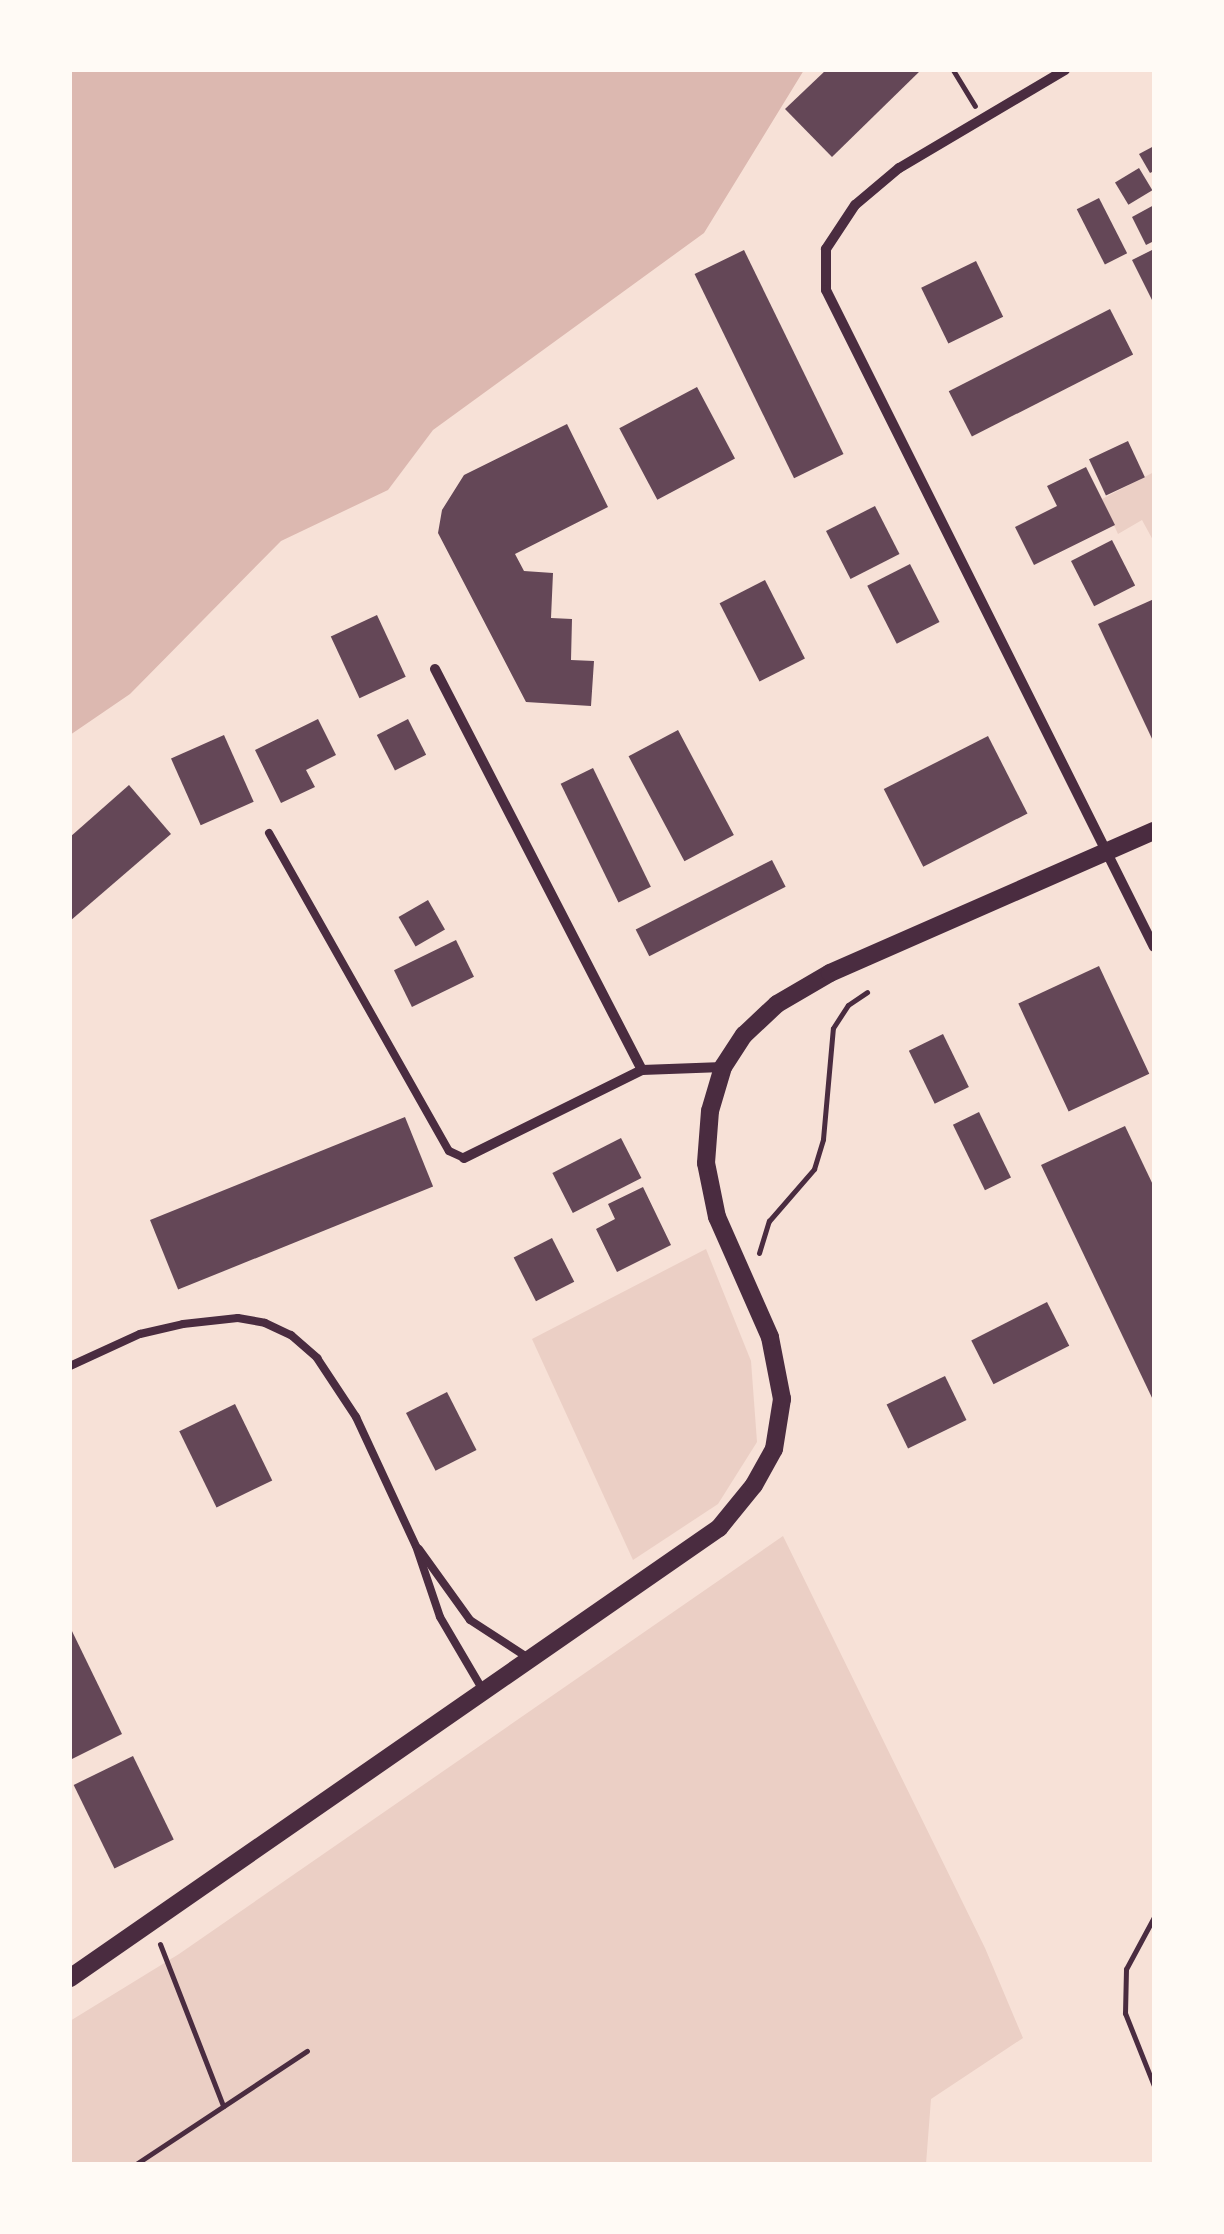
<!DOCTYPE html>
<html>
<head>
<meta charset="utf-8">
<style>
  body { margin:0 }
  #map { position:relative; width:1224px; height:2234px; overflow:hidden; background:#f7e1d7; font-family:Rubik,sans-serif }
  div>[style] { position:absolute }
  [style*='--x'] { left:calc(var(--x)*1px); top:calc(var(--y)*1px); width:calc(var(--w)*1px); rotate:calc(var(--a)*1deg) }
  .green>* { inset:0; background:#ebcfc5 }
  .water>* { inset:0; background:#dcb8b0 }
  .building>* { inset:0; background:#644757; transform-origin:0 0 }
  .path>* { height:5px; margin:-2.5px; padding:0 2.5px; transform-origin:2.5px; border-radius:2.5px; background:#4a2c40 }
  .service>* { height:8px; margin:-4px; padding:0 4px; transform-origin:4px; border-radius:4px; background:#4a2c40 }
  .minor>* { height:10px; margin:-5px; padding:0 5px; transform-origin:5px; border-radius:5px; background:#4a2c40 }
  .tertiary>* { height:18px; margin:-9px; padding:0 9px; transform-origin:9px; border-radius:9px; background:#4a2c40 }
  span { translate:-50% -50%; white-space:nowrap; text-align:center; line-height:1.15; -webkit-text-stroke:10px #fffaf5; paint-order:stroke }
  .frame { position:absolute; inset:0; border:72px solid #fffaf5; pointer-events:none }
</style>
</head>
<body>
<div id="map">
  <div class="green">
    <div style="clip-path:polygon(1154px 472px,1154px 542px,1142px 520px,1118px 534px,1102px 499px)"></div>
    <div style="clip-path:polygon(706px 1249px,751px 1361px,757px 1442px,718px 1504px,633px 1560px,532px 1339px)"></div>
    <div style="clip-path:polygon(783px 1536px,985px 1948px,1023px 2038px,931px 2099px,926px 2164px,70px 2164px,70px 2021px,179px 1954px)"></div>
  </div>
  <div class="water">
    <div style="clip-path:polygon(70px 70px,804px 70px,704px 233px,433px 430px,388px 490px,281px 541px,130px 694px,70px 735px)"></div>
  </div>
  <div class="building">
    <div style="clip-path:polygon(826px 70px,921px 70px,832px 157px,785px 109px)"></div>
    <div style="clip-path:polygon(1154px 146px,1154px 171px,1150px 173px,1139px 154px)"></div>
    <div style="left:1139px;top:168px;width:26px;height:28px;rotate:59deg"></div>
    <div style="left:1099px;top:198px;width:62px;height:25px;rotate:63deg"></div>
    <div style="clip-path:polygon(1154px 205px,1154px 241px,1146px 245px,1132px 217px)"></div>
    <div style="clip-path:polygon(1154px 249px,1154px 304px,1132px 260px)"></div>
    <div style="left:744px;top:250px;width:227px;height:55px;rotate:64deg"></div>
    <div style="left:976px;top:261px;width:62px;height:61px;rotate:64deg"></div>
    <div style="left:1110px;top:309px;width:51px;height:181px;rotate:63deg"></div>
    <div style="left:697px;top:387px;width:81px;height:88px;rotate:62deg"></div>
    <div style="clip-path:polygon(567px 424px,608px 507px,515px 554px,524px 571px,553px 573px,551px 618px,572px 619px,571px 660px,594px 661px,591px 706px,526px 702px,438px 533px,442px 510px,464px 475px)"></div>
    <div style="left:1128px;top:441px;width:40px;height:43px;rotate:65deg"></div>
    <div style="clip-path:polygon(1086px 467px,1115px 525px,1034px 565px,1015px 527px,1057px 506px,1047px 486px)"></div>
    <div style="left:875px;top:506px;width:54px;height:55px;rotate:63deg"></div>
    <div style="left:1112px;top:540px;width:51px;height:46px;rotate:63deg"></div>
    <div style="left:910px;top:564px;width:65px;height:48px;rotate:63deg"></div>
    <div style="left:765px;top:580px;width:88px;height:51px;rotate:63deg"></div>
    <div style="clip-path:polygon(1154px 599px,1154px 743px,1098px 624px)"></div>
    <div style="left:377px;top:615px;width:68px;height:51px;rotate:65deg"></div>
    <div style="clip-path:polygon(318px 719px,336px 755px,306px 770px,315px 787px,281px 803px,255px 750px)"></div>
    <div style="left:408px;top:719px;width:40px;height:35px;rotate:63deg"></div>
    <div style="left:678px;top:730px;width:119px;height:56px;rotate:62deg"></div>
    <div style="left:224px;top:735px;width:73px;height:58px;rotate:66deg"></div>
    <div style="left:988px;top:736px;width:87px;height:117px;rotate:63deg"></div>
    <div style="left:593px;top:768px;width:132px;height:36px;rotate:64deg"></div>
    <div style="clip-path:polygon(129px 785px,171px 834px,70px 921px,70px 837px)"></div>
    <div style="left:772px;top:860px;width:30px;height:153px;rotate:63deg"></div>
    <div style="left:428px;top:900px;width:34px;height:34px;rotate:60deg"></div>
    <div style="left:456px;top:940px;width:41px;height:69px;rotate:64deg"></div>
    <div style="left:1099px;top:966px;width:119px;height:89px;rotate:65deg"></div>
    <div style="left:943px;top:1034px;width:59px;height:38px;rotate:64deg"></div>
    <div style="left:979px;top:1112px;width:73px;height:29px;rotate:64deg"></div>
    <div style="left:405px;top:1117px;width:75px;height:275px;rotate:68deg"></div>
    <div style="clip-path:polygon(1125px 1126px,1154px 1187px,1154px 1402px,1041px 1165px)"></div>
    <div style="left:621px;top:1138px;width:45px;height:77px;rotate:63deg"></div>
    <div style="clip-path:polygon(643px 1187px,671px 1245px,617px 1272px,596px 1229px,615px 1219px,608px 1204px)"></div>
    <div style="left:552px;top:1238px;width:49px;height:43px;rotate:63deg"></div>
    <div style="left:1047px;top:1302px;width:49px;height:85px;rotate:63deg"></div>
    <div style="left:945px;top:1376px;width:49px;height:65px;rotate:64deg"></div>
    <div style="left:447px;top:1392px;width:65px;height:46px;rotate:63deg"></div>
    <div style="left:235px;top:1404px;width:85px;height:62px;rotate:64deg"></div>
    <div style="clip-path:polygon(70px 1627px,122px 1734px,70px 1760px)"></div>
    <div style="left:133px;top:1756px;width:93px;height:66px;rotate:64deg"></div>
  </div>
  <div class="path">
    <div style="--x:953;--y:70;--w:42;--a:58.6"></div>
    <div style="--x:759;--y:1253;--w:34;--a:-73"></div>
    <div style="--x:769;--y:1221;--w:69;--a:-49.1"></div>
    <div style="--x:814;--y:1169;--w:31;--a:-73"></div>
    <div style="--x:823;--y:1139;--w:111;--a:-84.9"></div>
    <div style="--x:833;--y:1028;--w:27;--a:-57"></div>
    <div style="--x:848;--y:1005;--w:23;--a:-34"></div>
    <div style="--x:1154;--y:1917;--w:59;--a:118.3"></div>
    <div style="--x:1126;--y:1969;--w:44;--a:91.3"></div>
    <div style="--x:1125;--y:2013;--w:79;--a:68.3"></div>
    <div style="--x:160;--y:1944;--w:174;--a:68.7"></div>
    <div style="--x:136;--y:2164;--w:205;--a:-33.5"></div>
  </div>
  <div class="service">
    <div style="--x:269;--y:833;--w:365;--a:60.5"></div>
    <div style="--x:449;--y:1151;--w:17;--a:25"></div>
    <div style="--x:70;--y:1366;--w:77;--a:-24.6"></div>
    <div style="--x:140;--y:1334;--w:44;--a:-13.1"></div>
    <div style="--x:183;--y:1324;--w:55;--a:-6.2"></div>
    <div style="--x:238;--y:1318;--w:27;--a:10"></div>
    <div style="--x:265;--y:1323;--w:29;--a:25"></div>
    <div style="--x:291;--y:1335;--w:35;--a:41"></div>
    <div style="--x:317;--y:1358;--w:71;--a:56.5"></div>
    <div style="--x:356;--y:1417;--w:142;--a:65.1"></div>
    <div style="--x:416;--y:1546;--w:75;--a:71.3"></div>
    <div style="--x:440;--y:1617;--w:87;--a:59.6"></div>
    <div style="--x:419;--y:1549;--w:87;--a:54.3"></div>
    <div style="--x:470;--y:1620;--w:68;--a:33"></div>
  </div>
  <div class="minor">
    <div style="--x:1065;--y:70;--w:193;--a:149.4"></div>
    <div style="--x:899;--y:168;--w:57;--a:139.9"></div>
    <div style="--x:855;--y:205;--w:53;--a:123.4"></div>
    <div style="--x:826;--y:249;--w:41;--a:90"></div>
    <div style="--x:826;--y:290;--w:734;--a:63.47"></div>
    <div style="--x:435;--y:669;--w:451;--a:62.7"></div>
    <div style="--x:464;--y:1158;--w:199;--a:-26.3"></div>
    <div style="--x:642;--y:1070;--w:81;--a:-2.1"></div>
  </div>
  <div class="tertiary">
    <div style="--x:70;--y:1978;--w:790;--a:-34.74"></div>
    <div style="--x:719;--y:1528;--w:55;--a:-50.9"></div>
    <div style="--x:754;--y:1485;--w:41;--a:-60.9"></div>
    <div style="--x:774;--y:1449;--w:51;--a:-80.9"></div>
    <div style="--x:782;--y:1399;--w:63;--a:-101"></div>
    <div style="--x:770;--y:1337;--w:131;--a:-113.8"></div>
    <div style="--x:717;--y:1217;--w:55;--a:-101.5"></div>
    <div style="--x:706;--y:1163;--w:52;--a:-85.6"></div>
    <div style="--x:710;--y:1111;--w:46;--a:-73.5"></div>
    <div style="--x:723;--y:1067;--w:38;--a:-57"></div>
    <div style="--x:744;--y:1035;--w:45;--a:-43.2"></div>
    <div style="--x:777;--y:1004;--w:61;--a:-30.3"></div>
    <div style="--x:830;--y:973;--w:354;--a:-23.7"></div>
  </div>
  <div class="frame"></div>
</div>
</body>
</html>
